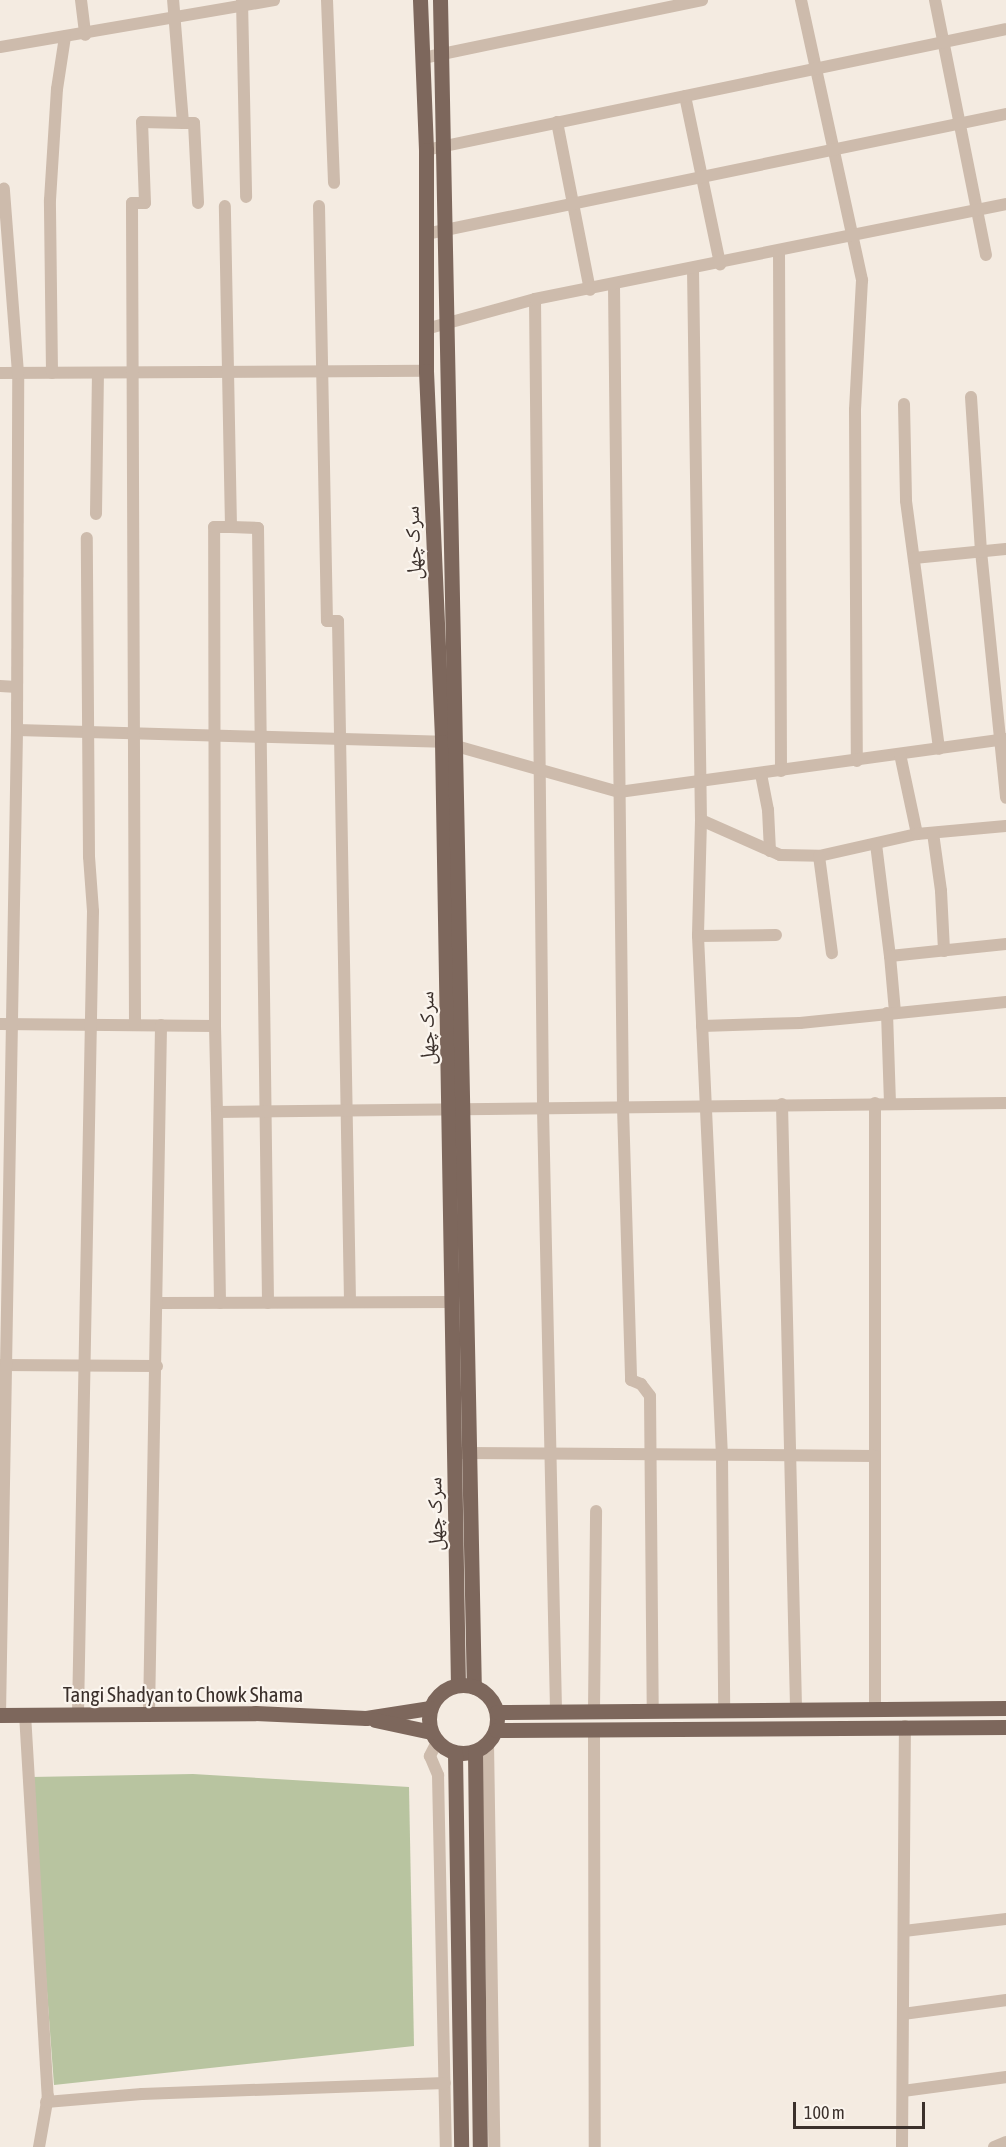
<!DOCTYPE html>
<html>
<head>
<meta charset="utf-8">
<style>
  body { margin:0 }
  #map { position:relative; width:1006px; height:2147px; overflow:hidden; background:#f4ebe1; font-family:"Asap Condensed","Noto Naskh Arabic",sans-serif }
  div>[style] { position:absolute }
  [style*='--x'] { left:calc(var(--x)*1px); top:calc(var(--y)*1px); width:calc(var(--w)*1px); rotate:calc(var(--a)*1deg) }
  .green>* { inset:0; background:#b8c4a0 }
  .minor>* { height:12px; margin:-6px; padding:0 6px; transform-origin:6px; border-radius:6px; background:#cdbbac }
  .major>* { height:15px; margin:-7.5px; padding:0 7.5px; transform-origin:7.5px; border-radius:7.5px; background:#7d675c }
  .major>.ring { margin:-7.5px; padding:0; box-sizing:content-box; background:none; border:15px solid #7d675c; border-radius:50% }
  span { translate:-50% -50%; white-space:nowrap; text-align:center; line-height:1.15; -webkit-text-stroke:4.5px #fbf5ee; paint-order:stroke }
  .street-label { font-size:21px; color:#3b302b }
  .scale { position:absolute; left:793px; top:2102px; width:132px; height:27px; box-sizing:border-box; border:3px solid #3b302b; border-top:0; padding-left:8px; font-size:18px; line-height:21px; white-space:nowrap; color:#3b302b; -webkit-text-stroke:4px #fbf5ee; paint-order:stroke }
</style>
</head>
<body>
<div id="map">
  <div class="green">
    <div style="clip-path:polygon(193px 1774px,409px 1787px,414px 2046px,54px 2085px,31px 1777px)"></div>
  </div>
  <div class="minor">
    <div style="--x:81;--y:0;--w:35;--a:83"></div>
    <div style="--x:242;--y:0;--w:197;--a:88.8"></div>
    <div style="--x:327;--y:0;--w:183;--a:87.8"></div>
    <div style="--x:801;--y:0;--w:287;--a:77.7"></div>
    <div style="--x:862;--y:280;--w:130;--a:93.1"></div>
    <div style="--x:855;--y:410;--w:351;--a:89.7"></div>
    <div style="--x:935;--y:0;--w:260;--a:78.7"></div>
    <div style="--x:0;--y:47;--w:278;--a:-9.7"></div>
    <div style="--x:423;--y:58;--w:285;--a:-11.7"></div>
    <div style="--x:685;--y:96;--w:172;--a:78.2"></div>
    <div style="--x:557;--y:122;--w:171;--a:78.9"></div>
    <div style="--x:183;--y:123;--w:11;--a:0"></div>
    <div style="--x:194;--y:123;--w:80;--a:87.1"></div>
    <div style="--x:426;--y:150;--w:592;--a:-11.78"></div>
    <div style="--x:319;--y:206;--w:415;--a:88.9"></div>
    <div style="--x:327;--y:621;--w:11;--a:0"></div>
    <div style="--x:338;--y:621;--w:681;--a:88.99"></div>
    <div style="--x:426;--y:234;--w:592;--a:-11.69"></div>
    <div style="--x:779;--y:251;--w:520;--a:89.78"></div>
    <div style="--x:693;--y:269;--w:551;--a:89.17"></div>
    <div style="--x:701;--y:820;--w:116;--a:91.5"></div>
    <div style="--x:698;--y:936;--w:521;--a:87.36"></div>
    <div style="--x:722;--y:1456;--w:254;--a:89.5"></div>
    <div style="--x:614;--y:286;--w:821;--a:89.37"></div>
    <div style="--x:623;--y:1107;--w:273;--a:88.3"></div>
    <div style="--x:631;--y:1380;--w:11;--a:22"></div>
    <div style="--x:641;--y:1384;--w:15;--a:53"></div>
    <div style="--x:650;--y:1396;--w:314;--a:89.5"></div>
    <div style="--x:535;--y:299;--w:810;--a:89.43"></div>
    <div style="--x:543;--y:1109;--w:602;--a:88.76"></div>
    <div style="--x:426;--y:329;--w:113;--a:-15.4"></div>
    <div style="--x:535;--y:299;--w:480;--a:-11.4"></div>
    <div style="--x:0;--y:373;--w:426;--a:-0.3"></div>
    <div style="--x:52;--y:373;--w:173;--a:-90.7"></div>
    <div style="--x:50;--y:200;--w:111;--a:-86.4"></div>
    <div style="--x:57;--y:89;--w:53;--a:-81.3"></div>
    <div style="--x:971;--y:397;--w:154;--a:86.3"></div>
    <div style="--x:981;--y:551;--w:248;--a:84.2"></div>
    <div style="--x:904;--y:404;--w:97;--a:88.8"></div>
    <div style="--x:906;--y:501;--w:250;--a:82.4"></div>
    <div style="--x:96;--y:514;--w:141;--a:-89.2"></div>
    <div style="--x:231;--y:527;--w:27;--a:2"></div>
    <div style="--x:258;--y:528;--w:775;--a:89.26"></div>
    <div style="--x:914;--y:558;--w:92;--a:-5.6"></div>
    <div style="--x:0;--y:686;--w:17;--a:3"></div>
    <div style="--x:17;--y:730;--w:425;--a:1.6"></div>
    <div style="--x:442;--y:742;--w:184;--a:15.8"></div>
    <div style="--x:619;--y:792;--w:391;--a:-7.8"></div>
    <div style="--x:900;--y:754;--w:82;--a:78"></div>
    <div style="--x:761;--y:774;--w:37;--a:79"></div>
    <div style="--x:768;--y:810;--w:41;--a:87.2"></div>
    <div style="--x:701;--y:820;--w:86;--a:23.9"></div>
    <div style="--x:780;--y:855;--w:39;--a:1"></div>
    <div style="--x:819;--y:856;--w:100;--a:-12.7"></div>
    <div style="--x:917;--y:834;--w:89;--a:-5.1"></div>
    <div style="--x:933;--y:833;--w:59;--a:82.1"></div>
    <div style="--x:941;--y:891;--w:60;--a:87.1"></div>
    <div style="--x:876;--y:844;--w:113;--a:82.9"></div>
    <div style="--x:890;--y:956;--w:117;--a:-5.9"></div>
    <div style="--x:819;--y:856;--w:98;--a:82.4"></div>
    <div style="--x:698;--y:936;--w:78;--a:-0.7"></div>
    <div style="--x:890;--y:956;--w:56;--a:84.9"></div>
    <div style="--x:887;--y:1013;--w:90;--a:88.1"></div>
    <div style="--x:0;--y:1024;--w:215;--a:0.5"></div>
    <div style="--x:215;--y:1026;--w:86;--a:88.7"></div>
    <div style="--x:217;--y:1112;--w:789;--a:-0.65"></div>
    <div style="--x:135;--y:1025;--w:822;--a:-90.21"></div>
    <div style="--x:132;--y:203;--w:13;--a:0"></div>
    <div style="--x:145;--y:203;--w:81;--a:-92.1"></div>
    <div style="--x:142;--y:122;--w:41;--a:1.4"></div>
    <div style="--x:183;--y:123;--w:123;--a:-94.6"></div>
    <div style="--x:215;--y:1026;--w:499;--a:-90.1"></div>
    <div style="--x:214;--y:527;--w:17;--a:0"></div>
    <div style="--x:231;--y:527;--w:321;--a:-91.1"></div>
    <div style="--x:702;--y:1026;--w:98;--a:-1.8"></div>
    <div style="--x:800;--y:1023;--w:207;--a:-5.8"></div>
    <div style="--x:875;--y:1103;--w:606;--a:90"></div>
    <div style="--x:782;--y:1104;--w:605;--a:88.67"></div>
    <div style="--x:217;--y:1112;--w:191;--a:89.1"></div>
    <div style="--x:158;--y:1303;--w:293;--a:-0.2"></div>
    <div style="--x:0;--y:1365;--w:157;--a:0.4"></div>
    <div style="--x:462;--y:1453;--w:413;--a:0.4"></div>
    <div style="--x:594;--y:1710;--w:199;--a:-89.4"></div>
    <div style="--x:25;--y:1714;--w:383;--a:86.6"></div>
    <div style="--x:48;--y:2096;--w:52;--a:100"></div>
    <div style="--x:78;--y:1714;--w:803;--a:-88.93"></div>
    <div style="--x:93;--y:911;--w:54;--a:-94.2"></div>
    <div style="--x:89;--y:857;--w:319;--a:-90.4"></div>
    <div style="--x:149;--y:1714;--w:689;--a:-89"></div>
    <div style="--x:0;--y:1715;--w:985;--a:-89.01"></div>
    <div style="--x:17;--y:730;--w:357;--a:-89.8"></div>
    <div style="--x:18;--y:373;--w:185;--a:-94.4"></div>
    <div style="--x:594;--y:1729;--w:418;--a:89.9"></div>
    <div style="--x:437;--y:1742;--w:16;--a:117"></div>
    <div style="--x:430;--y:1756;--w:21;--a:67"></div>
    <div style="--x:438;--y:1775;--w:372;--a:88.8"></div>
    <div style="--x:488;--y:1743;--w:404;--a:89.1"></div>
    <div style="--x:904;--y:1931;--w:103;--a:-6.7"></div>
    <div style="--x:903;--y:2014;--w:104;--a:-7.7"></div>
    <div style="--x:903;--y:2091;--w:104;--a:-7.7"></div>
    <div style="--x:46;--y:2102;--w:96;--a:-4.8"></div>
    <div style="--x:142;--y:2094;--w:303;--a:-2.1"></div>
    <div style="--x:902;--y:2147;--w:421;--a:-89.6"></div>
    <div style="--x:994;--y:2147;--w:13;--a:-23"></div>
  </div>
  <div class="major">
    <div style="--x:420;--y:0;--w:150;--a:87.7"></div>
    <div style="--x:426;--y:150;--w:221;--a:90"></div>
    <div style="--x:426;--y:371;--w:371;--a:87.5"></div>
    <div style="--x:442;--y:742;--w:943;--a:89.03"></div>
    <div style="--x:440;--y:0;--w:1687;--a:88.85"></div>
    <div class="ring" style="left:429px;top:1685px;width:53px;height:53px"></div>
    <div style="--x:497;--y:1712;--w:509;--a:-0.45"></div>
    <div style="--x:0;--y:1715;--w:255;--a:-0.4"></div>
    <div style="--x:255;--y:1713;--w:111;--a:2.6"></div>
    <div style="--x:366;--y:1718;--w:65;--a:-8.9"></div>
    <div style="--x:375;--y:1720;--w:57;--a:12.1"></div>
    <div style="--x:496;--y:1730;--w:510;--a:-0.34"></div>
    <div style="--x:475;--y:1752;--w:395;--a:89.3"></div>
    <div style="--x:455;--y:1753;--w:394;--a:89.1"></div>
  </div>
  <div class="street-label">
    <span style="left:412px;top:543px;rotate:-92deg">سرک چهل</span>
    <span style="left:426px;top:1028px;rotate:-91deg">سرک چهل</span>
    <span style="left:434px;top:1514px;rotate:-91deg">سرک چهل</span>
    <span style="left:183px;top:1694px">Tangi Shadyan to Chowk Shama</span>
  </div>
  <div class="scale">100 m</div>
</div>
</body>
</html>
